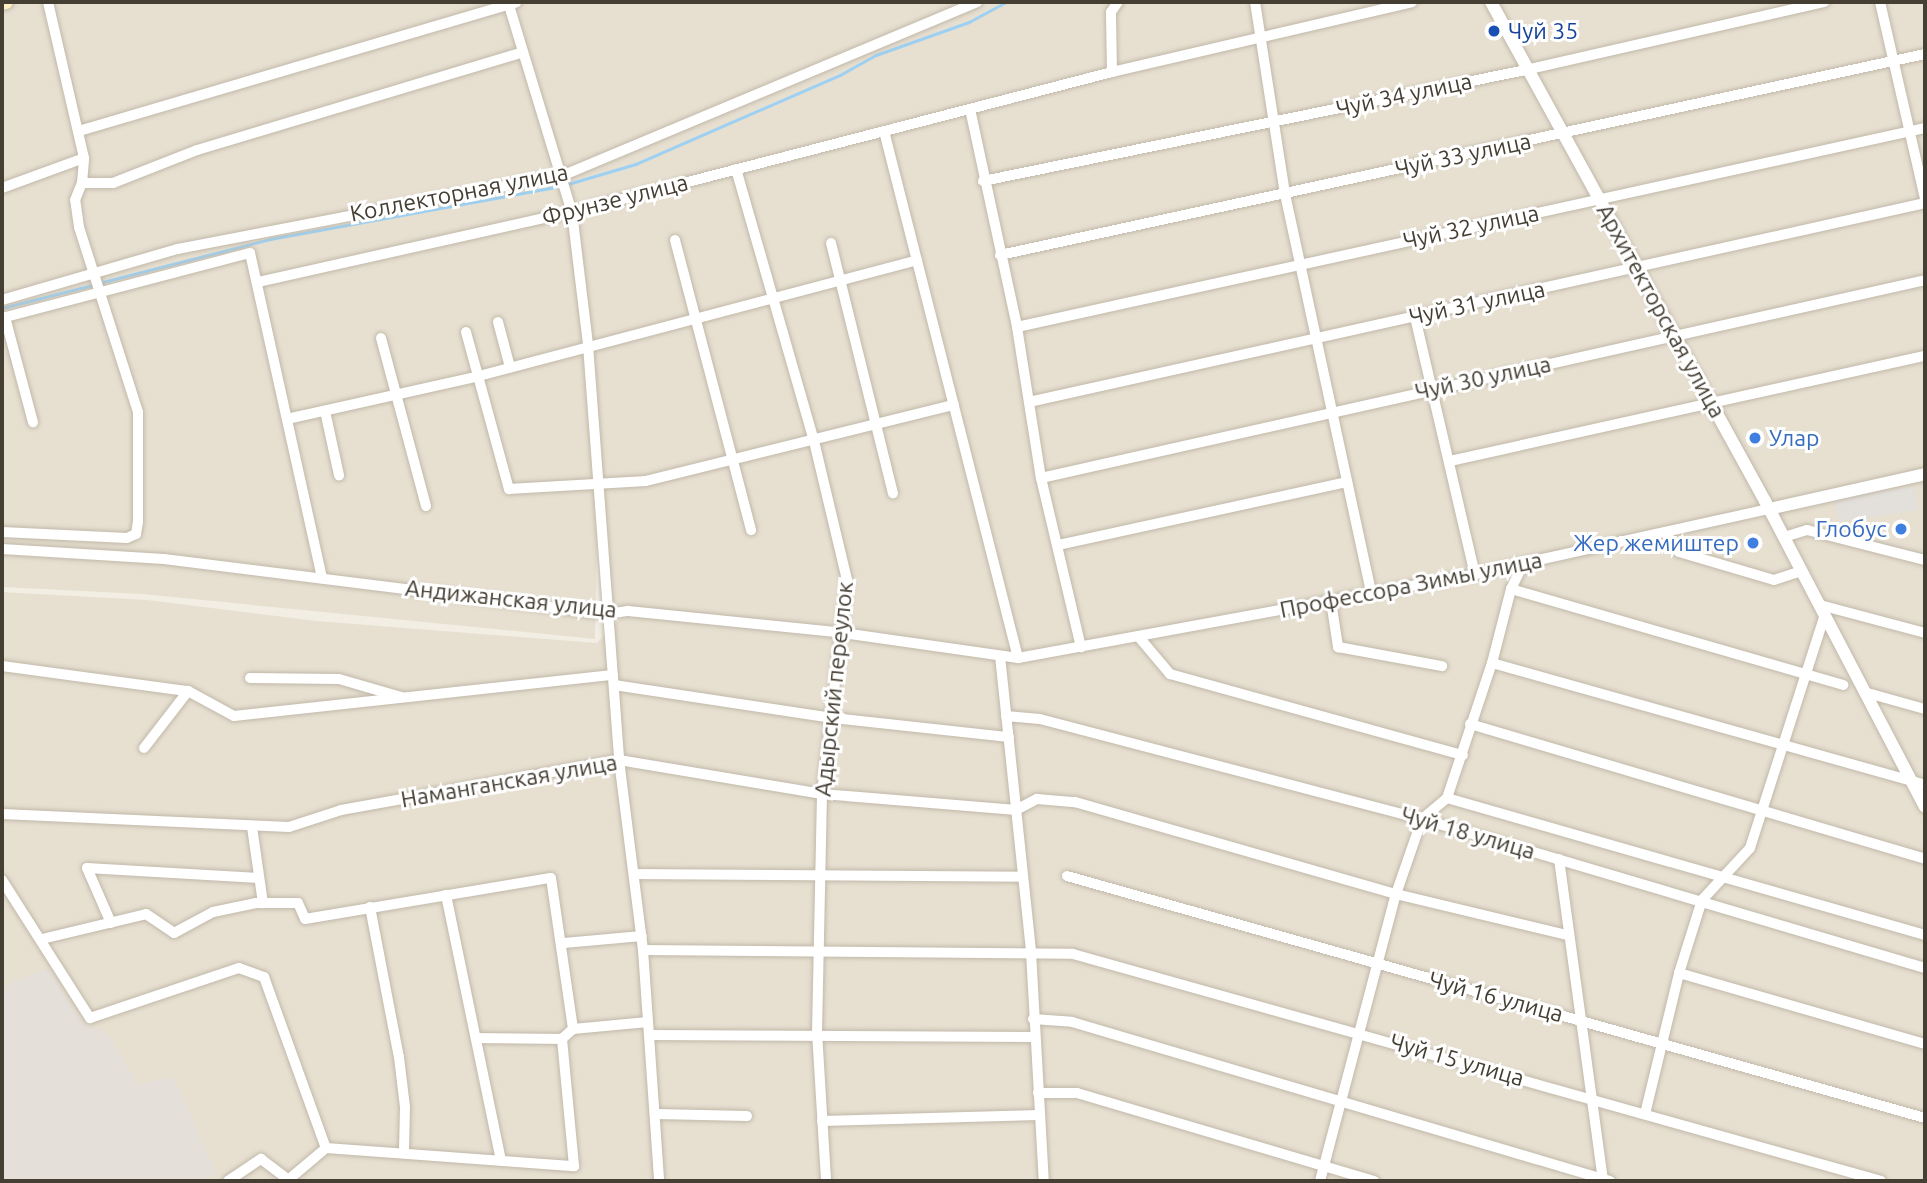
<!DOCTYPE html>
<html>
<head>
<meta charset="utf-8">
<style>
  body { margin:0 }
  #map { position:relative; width:1927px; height:1183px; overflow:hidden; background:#f2eee4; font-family:Ubuntu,sans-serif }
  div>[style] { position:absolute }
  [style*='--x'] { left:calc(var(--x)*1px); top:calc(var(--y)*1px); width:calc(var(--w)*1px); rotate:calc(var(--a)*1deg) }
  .residential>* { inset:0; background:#e7e0d1 }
  .industrial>* { inset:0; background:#e4dfd9 }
  .parking>* { inset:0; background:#e3e0dc; transform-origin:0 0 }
  .stream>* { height:2.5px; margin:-1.25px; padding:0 1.25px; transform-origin:1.25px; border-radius:1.25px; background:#9dd0f2 }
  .roads { filter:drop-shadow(0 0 2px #c1b8a9) drop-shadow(0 0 2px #c1b8a9) }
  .minor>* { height:10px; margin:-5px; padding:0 5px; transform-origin:5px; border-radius:5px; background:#fff }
  .tertiary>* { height:12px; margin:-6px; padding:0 6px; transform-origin:6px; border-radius:6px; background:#fff }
  .secondary>* { height:14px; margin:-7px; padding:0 7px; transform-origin:7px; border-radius:7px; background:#fff0c1 }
  .dots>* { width:19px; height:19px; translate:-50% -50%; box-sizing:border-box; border:4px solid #fff; border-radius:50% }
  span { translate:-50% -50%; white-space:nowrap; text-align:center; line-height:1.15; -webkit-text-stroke:6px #fff; paint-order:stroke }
  .transit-label { font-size:23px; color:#164399 }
  .left { translate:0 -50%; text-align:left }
  .street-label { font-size:23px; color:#443e33 }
  .shop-label { font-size:23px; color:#366cbe }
  .right { translate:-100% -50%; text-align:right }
  .frame { position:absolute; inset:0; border:4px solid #443e33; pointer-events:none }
</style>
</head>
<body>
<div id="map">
  <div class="residential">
    <div style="clip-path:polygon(2px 2px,1925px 2px,1925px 1181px,2px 1181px,2px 592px,147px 600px,317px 621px,597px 643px,627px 612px,608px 614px,598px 497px,595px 639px,142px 594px,2px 587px)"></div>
  </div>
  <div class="industrial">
    <div style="clip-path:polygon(49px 968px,81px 1022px,108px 1034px,138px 1084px,174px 1077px,216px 1173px,204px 1181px,2px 1181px,2px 987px)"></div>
  </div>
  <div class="parking">
    <div style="left:1914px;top:486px;width:24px;height:80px;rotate:81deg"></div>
  </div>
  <div class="stream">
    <div style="--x:568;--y:184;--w:71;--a:-16.4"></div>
    <div style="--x:636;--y:164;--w:223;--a:-23.6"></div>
    <div style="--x:840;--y:75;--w:41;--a:-29.1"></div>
    <div style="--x:876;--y:55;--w:99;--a:-19.5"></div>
    <div style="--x:969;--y:22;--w:42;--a:-28.4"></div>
    <div style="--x:99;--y:283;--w:177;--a:-14.4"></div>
    <div style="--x:270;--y:239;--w:297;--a:-10.3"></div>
    <div style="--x:2;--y:308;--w:94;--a:-14.2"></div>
  </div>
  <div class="roads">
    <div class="minor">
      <div style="--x:508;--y:2;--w:220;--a:73.1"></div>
      <div style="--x:572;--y:212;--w:134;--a:83.1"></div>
      <div style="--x:588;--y:345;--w:416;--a:85.7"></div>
      <div style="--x:619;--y:760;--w:192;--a:82.8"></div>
      <div style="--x:643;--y:950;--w:232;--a:86"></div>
      <div style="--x:1255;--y:2;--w:194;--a:81.1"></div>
      <div style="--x:1285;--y:194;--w:408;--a:77.8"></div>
      <div style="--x:1880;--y:2;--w:202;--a:77.1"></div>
      <div style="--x:1112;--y:72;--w:60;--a:-91"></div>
      <div style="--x:1111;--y:12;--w:12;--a:-55"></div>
      <div style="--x:970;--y:109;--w:223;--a:77.8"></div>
      <div style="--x:1017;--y:327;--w:153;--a:81"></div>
      <div style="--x:1041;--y:478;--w:174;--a:76.7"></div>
      <div style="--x:79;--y:131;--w:456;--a:-16.4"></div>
      <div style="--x:884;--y:131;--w:544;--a:75.73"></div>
      <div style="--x:736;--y:169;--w:279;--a:74"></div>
      <div style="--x:813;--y:437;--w:147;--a:76.6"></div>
      <div style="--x:847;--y:580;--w:215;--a:96.7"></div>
      <div style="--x:822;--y:794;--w:238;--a:91.2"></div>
      <div style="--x:817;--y:1032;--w:149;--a:86.5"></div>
      <div style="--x:983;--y:181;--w:549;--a:-11.56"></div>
      <div style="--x:1521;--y:71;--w:311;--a:-12.8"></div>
      <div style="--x:82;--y:183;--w:31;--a:0"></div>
      <div style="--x:113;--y:183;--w:90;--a:-21.4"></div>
      <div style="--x:197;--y:150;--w:340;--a:-16.7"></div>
      <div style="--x:2;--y:188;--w:87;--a:-20.1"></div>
      <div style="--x:675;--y:240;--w:300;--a:75.3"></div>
      <div style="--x:831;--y:243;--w:258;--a:76.1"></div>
      <div style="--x:1000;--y:255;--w:947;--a:-12.26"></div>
      <div style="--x:258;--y:282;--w:322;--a:-12.6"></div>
      <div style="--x:572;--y:212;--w:558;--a:-14.53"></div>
      <div style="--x:1112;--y:72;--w:308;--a:-13.1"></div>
      <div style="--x:2;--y:300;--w:183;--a:-16.2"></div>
      <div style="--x:178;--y:249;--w:393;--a:-10.9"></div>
      <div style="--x:564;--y:175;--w:448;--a:-22.7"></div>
      <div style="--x:5;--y:317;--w:109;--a:75.1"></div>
      <div style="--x:1415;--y:317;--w:264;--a:76.9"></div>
      <div style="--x:2;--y:318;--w:256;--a:-14.7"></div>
      <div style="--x:250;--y:253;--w:333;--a:77.5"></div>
      <div style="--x:498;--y:322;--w:47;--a:75.1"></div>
      <div style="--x:1017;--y:327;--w:930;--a:-12.36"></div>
      <div style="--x:466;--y:332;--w:163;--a:74.7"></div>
      <div style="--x:509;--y:489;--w:137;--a:-3.3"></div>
      <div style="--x:646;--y:481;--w:317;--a:-13.9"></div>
      <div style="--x:381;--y:338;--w:174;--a:75"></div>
      <div style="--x:1029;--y:402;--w:918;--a:-12.52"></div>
      <div style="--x:325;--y:411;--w:66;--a:77.7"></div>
      <div style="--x:287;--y:419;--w:197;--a:-12.6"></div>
      <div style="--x:479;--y:376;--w:453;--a:-14.8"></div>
      <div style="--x:1450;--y:461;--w:486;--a:-12.5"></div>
      <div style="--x:1041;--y:478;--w:906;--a:-12.62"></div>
      <div style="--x:2;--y:532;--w:125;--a:2.7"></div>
      <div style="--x:127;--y:538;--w:10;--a:-24"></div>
      <div style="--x:136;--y:534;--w:12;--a:-81"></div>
      <div style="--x:138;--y:522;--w:110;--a:-90"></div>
      <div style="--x:138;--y:412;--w:194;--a:-107.7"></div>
      <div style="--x:79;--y:227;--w:27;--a:-98"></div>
      <div style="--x:75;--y:200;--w:18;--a:-68"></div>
      <div style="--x:82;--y:183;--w:25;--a:-85"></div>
      <div style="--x:84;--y:158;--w:160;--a:-103"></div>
      <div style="--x:1665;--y:532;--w:24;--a:55"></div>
      <div style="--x:1679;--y:552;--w:99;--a:16.4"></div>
      <div style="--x:1774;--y:580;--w:28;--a:-18"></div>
      <div style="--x:1784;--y:537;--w:24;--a:-17"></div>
      <div style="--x:1807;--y:530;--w:122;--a:14.3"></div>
      <div style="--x:1058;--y:545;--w:296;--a:-12.3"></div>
      <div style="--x:2;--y:549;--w:162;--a:3.5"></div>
      <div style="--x:164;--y:559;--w:447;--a:7.1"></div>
      <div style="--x:608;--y:614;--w:20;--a:-9"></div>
      <div style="--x:628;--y:611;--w:216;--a:5.8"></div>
      <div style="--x:843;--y:633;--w:177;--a:8.1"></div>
      <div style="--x:1018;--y:658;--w:465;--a:-10.4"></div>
      <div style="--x:1475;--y:574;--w:301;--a:-12.5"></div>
      <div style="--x:1511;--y:589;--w:346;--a:16.1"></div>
      <div style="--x:1331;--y:601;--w:47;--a:81.3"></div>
      <div style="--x:1338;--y:647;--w:106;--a:10.4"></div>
      <div style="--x:1820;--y:605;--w:109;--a:14.9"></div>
      <div style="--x:1138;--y:636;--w:50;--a:49.9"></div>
      <div style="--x:1170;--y:674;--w:304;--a:15.5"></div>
      <div style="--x:1000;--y:656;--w:298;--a:84"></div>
      <div style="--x:1031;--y:952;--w:229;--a:86.8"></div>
      <div style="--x:1492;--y:663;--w:450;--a:15.7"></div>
      <div style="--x:2;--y:666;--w:188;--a:7.7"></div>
      <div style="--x:188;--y:691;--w:52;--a:28.5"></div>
      <div style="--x:234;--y:716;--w:381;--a:-6.2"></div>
      <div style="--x:250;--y:678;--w:89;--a:0.6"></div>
      <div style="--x:339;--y:679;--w:65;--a:16.2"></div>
      <div style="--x:614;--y:685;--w:221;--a:8.6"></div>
      <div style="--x:833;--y:718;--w:177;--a:6.2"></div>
      <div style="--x:1864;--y:692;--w:63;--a:15.6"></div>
      <div style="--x:1006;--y:716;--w:34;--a:5"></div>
      <div style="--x:1040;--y:719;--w:395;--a:14.7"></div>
      <div style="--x:1422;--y:819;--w:525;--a:16.5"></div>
      <div style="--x:1470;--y:724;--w:475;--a:16.5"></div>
      <div style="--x:144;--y:748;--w:72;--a:-52.3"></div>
      <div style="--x:1447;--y:798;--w:497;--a:16"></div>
      <div style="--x:2;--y:814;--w:287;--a:2.6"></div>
      <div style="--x:289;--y:827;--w:55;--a:-18.1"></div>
      <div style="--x:341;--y:810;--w:282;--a:-10.2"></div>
      <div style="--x:619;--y:760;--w:206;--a:9.5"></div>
      <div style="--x:822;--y:794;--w:195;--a:4.7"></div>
      <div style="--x:1016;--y:810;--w:24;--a:-28"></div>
      <div style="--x:1037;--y:799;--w:38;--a:5"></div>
      <div style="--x:1075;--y:802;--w:334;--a:16"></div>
      <div style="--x:1396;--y:894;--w:176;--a:13.5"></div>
      <div style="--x:252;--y:827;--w:77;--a:81.8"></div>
      <div style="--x:1559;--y:859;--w:325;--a:82.2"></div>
      <div style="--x:635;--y:874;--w:388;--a:0.4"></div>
      <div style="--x:1067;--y:876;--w:891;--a:15.75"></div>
      <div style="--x:2;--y:880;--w:164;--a:57.5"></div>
      <div style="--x:90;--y:1018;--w:157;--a:-18.6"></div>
      <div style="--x:239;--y:968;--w:27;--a:20"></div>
      <div style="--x:264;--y:977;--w:182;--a:70.1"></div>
      <div style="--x:326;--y:1148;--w:51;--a:139.8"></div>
      <div style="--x:446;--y:895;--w:271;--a:78.3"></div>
      <div style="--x:370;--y:907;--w:153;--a:79.1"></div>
      <div style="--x:399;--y:1057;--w:50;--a:83.2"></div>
      <div style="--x:405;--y:1107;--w:45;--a:91.3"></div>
      <div style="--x:111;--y:923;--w:60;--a:-113.6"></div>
      <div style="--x:87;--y:868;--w:172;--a:3.3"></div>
      <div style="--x:42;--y:939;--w:107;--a:-13.5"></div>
      <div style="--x:146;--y:914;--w:34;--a:34"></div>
      <div style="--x:174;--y:933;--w:44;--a:-28.3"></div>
      <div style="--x:213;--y:912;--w:44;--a:-11.8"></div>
      <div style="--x:256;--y:903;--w:42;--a:0"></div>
      <div style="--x:298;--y:903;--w:17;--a:66"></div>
      <div style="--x:305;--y:919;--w:249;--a:-9.5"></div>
      <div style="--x:551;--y:878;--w:153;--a:81.7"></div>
      <div style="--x:573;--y:1029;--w:15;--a:138"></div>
      <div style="--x:564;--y:943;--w:78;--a:-5.1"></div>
      <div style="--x:643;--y:950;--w:430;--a:0.5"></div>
      <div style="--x:1073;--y:954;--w:839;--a:15.69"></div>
      <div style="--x:1679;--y:973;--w:256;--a:16.1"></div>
      <div style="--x:1033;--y:1019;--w:39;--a:4"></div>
      <div style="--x:1072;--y:1022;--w:561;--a:16.46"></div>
      <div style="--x:573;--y:1029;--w:75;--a:-5.3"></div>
      <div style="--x:649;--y:1035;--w:385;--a:0.3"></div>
      <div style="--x:1038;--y:1093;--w:39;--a:0"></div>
      <div style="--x:1077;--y:1093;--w:310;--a:16.5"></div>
      <div style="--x:656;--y:1114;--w:91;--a:1.3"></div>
      <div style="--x:1645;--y:1114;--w:145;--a:-76.4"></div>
      <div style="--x:1679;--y:973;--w:77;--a:-72.5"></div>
      <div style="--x:1702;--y:900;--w:71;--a:-47.3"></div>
      <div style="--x:1750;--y:848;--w:245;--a:-72.2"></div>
      <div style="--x:822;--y:1121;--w:217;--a:-1.6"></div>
      <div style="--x:326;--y:1148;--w:249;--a:4.2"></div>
      <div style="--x:574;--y:1166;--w:128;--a:-95.4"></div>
      <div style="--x:562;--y:1039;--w:85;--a:-179.3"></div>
      <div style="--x:228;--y:1181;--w:40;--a:-34"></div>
      <div style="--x:261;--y:1159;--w:34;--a:37"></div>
      <div style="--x:1320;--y:1181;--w:297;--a:-75.2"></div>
      <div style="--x:1396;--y:894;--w:79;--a:-70.9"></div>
      <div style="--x:1422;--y:819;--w:33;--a:-40"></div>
      <div style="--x:1447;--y:798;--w:142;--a:-71.6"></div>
      <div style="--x:1492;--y:663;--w:76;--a:-75.6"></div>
      <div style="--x:1511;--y:589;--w:28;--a:-64"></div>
    </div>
    <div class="tertiary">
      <div style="--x:1491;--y:2;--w:569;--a:61.23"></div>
      <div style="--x:1765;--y:501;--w:345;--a:62.4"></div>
      <div style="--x:1769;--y:509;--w:160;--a:-12.6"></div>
    </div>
    <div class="secondary">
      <div style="--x:2;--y:3;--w:4;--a:-14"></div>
    </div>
  </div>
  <div class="dots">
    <div style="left:1494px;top:31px;background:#1a4fb4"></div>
    <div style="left:1755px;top:438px;background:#3f7fe0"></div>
    <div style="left:1901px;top:529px;background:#3f7fe0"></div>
    <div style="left:1753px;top:543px;background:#3f7fe0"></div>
  </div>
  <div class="transit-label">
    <span class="left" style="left:1508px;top:31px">Чуй 35</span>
  </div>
  <div class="street-label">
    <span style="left:1404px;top:95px;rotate:-12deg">Чуй 34 улица</span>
    <span style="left:1463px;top:155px;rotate:-12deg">Чуй 33 улица</span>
    <span style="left:459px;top:193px;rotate:-11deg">Коллекторная улица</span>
    <span style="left:615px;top:200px;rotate:-14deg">Фрунзе улица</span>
    <span style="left:1471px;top:227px;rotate:-12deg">Чуй 32 улица</span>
    <span style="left:1477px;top:303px;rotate:-12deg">Чуй 31 улица</span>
    <span style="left:1661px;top:311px;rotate:61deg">Архитекторская улица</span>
    <span style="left:1483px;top:378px;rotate:-12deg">Чуй 30 улица</span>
    <span style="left:1411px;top:585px;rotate:-11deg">Профессора Зимы улица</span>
    <span style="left:511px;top:599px;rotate:6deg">Андижанская улица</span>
    <span style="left:834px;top:689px;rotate:-84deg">Адырский переулок</span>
    <span style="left:509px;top:781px;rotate:-10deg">Наманганская улица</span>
    <span style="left:1468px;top:833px;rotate:16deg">Чуй 18 улица</span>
    <span style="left:1496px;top:997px;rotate:15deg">Чуй 16 улица</span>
    <span style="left:1457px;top:1060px;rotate:16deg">Чуй 15 улица</span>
  </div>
  <div class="shop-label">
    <span class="left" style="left:1769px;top:438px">Улар</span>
    <span class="right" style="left:1887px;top:529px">Глобус</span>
    <span class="right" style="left:1739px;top:543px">Жер жемиштер</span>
  </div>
  <div class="frame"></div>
</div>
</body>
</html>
